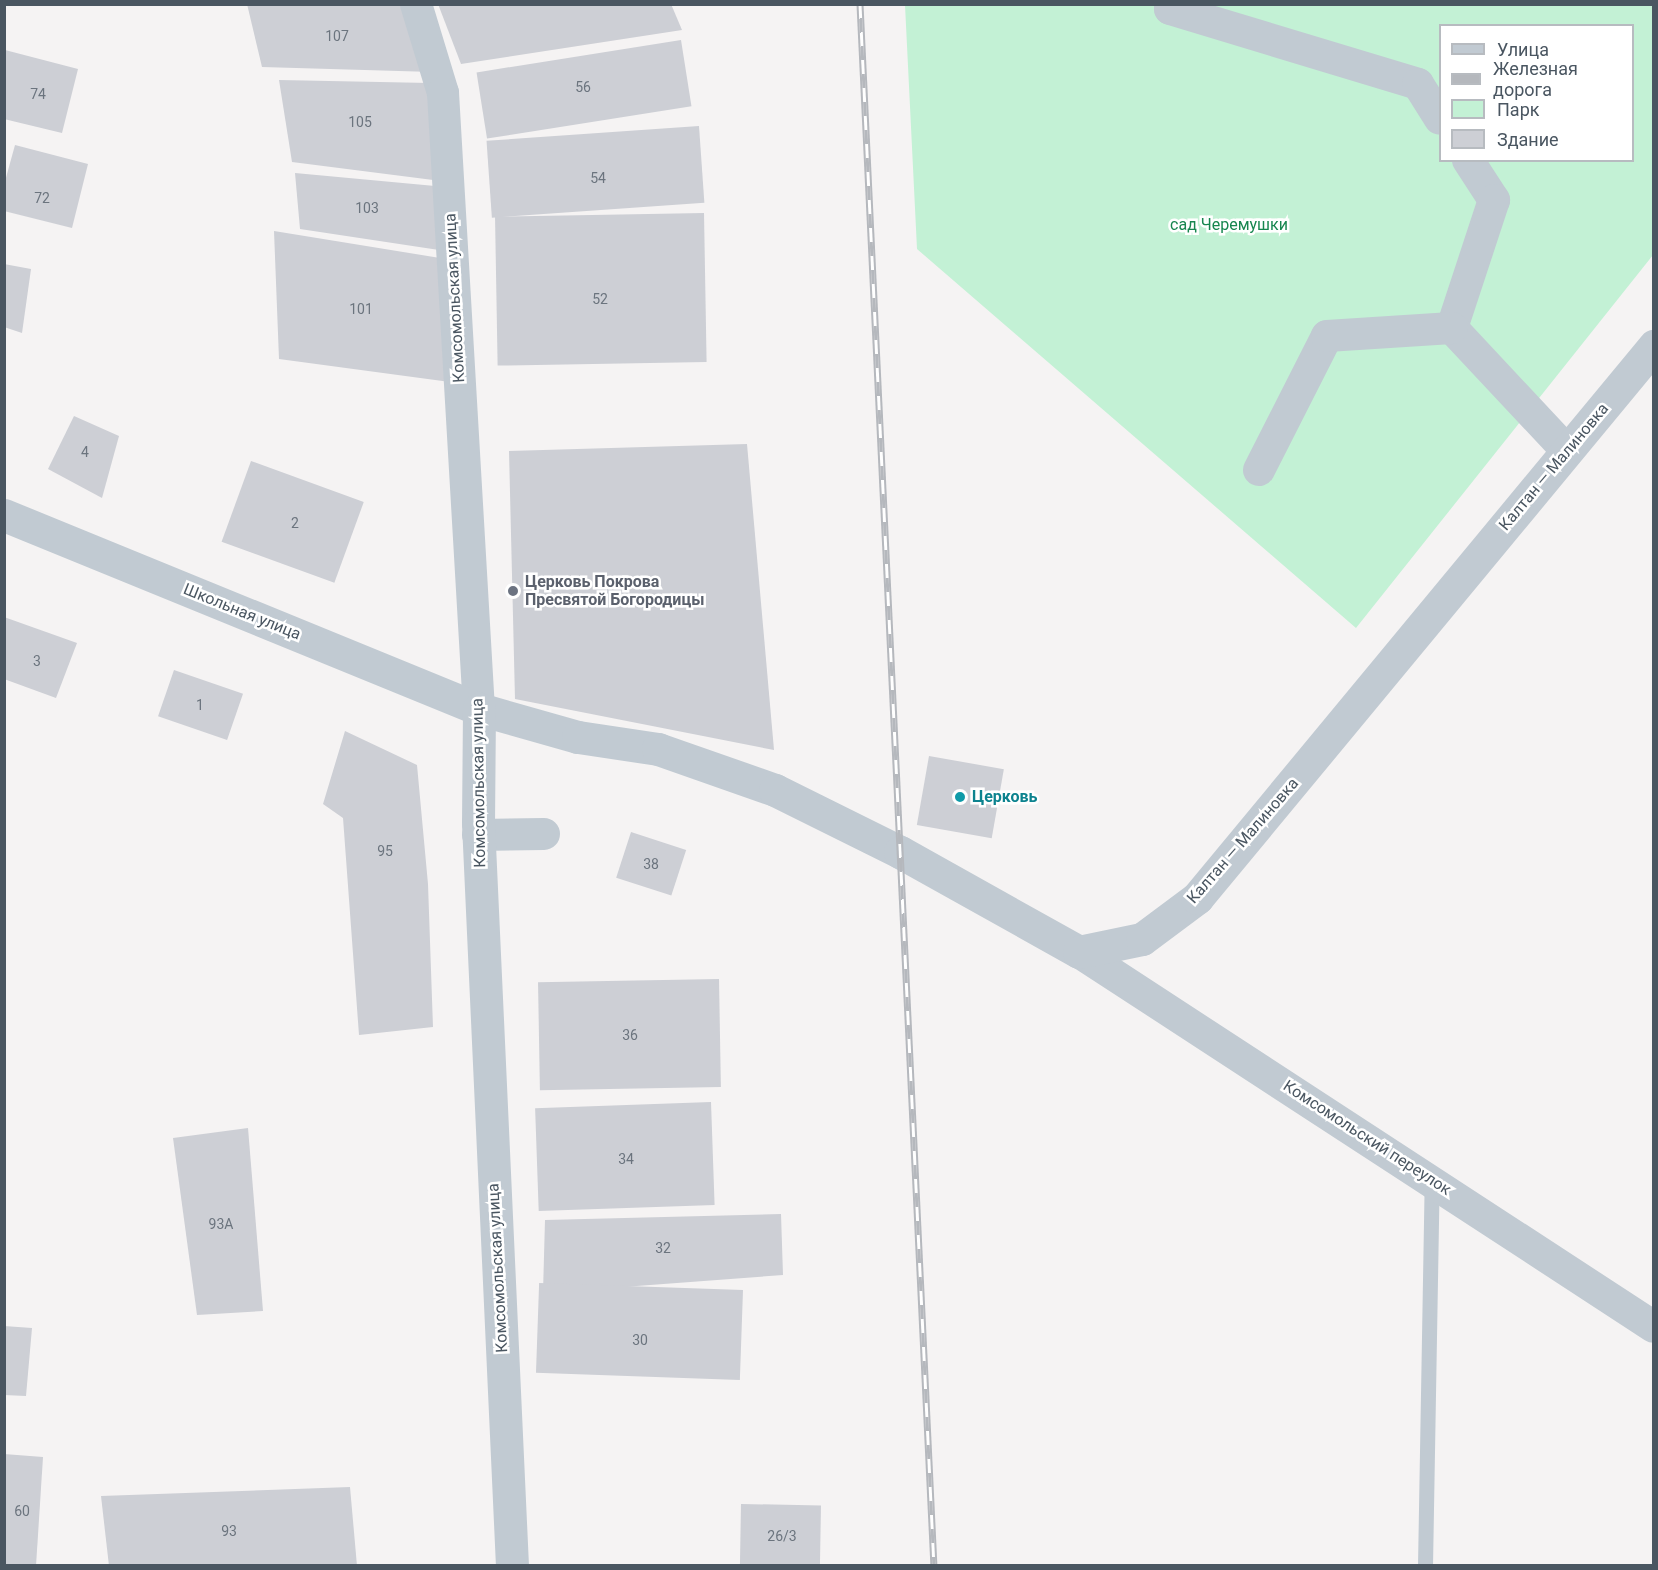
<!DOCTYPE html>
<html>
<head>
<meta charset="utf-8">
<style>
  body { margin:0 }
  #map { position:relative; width:1658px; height:1570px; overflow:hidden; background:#f5f3f3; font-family:Roboto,sans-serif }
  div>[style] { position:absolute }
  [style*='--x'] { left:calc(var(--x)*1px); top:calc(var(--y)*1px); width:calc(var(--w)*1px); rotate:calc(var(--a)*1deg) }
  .green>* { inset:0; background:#c3f1d5 }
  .building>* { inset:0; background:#cdcfd5; transform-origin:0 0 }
  .service>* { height:15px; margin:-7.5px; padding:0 7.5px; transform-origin:7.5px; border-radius:7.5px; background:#c1cad2 }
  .minor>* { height:32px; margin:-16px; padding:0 16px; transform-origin:16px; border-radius:16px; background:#c1cad2 }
  .tertiary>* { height:33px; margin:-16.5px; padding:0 16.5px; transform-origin:16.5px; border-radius:16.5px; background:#c1cad2 }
  .rail>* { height:7px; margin-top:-3.5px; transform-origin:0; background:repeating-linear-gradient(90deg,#fff 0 14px,#b5b8bd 0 28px); box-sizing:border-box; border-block:2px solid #b5b8bd }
  .dots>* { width:16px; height:16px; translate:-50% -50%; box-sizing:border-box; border:3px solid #fff; border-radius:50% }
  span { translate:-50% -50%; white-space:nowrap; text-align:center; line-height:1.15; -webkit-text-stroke:5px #fff; paint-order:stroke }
  .number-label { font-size:14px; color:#6b747e }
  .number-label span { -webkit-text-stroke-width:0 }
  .park-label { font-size:16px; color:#17864f }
  .street-label { font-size:16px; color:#4a5661 }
  .worship-label { font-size:16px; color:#5b616d; font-weight:700 }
  .left { translate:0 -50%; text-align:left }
  .culture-label { font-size:16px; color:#0d838f; font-weight:700 }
  .frame { position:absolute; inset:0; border:6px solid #4a5661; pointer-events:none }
  .legend { position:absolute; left:1439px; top:24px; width:195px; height:138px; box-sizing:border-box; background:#fff; border:2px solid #b7bbc0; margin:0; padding:8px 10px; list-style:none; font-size:18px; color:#4a5661 }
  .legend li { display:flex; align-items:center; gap:12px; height:30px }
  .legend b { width:30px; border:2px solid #b7bbc0 }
</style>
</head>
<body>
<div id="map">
  <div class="green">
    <div style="clip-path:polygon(evenodd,905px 5px,1653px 5px,1653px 255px,1356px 628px,917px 249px,905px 5px,1440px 26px,1632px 26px,1632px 160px,1440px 160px,1440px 26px)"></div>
  </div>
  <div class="building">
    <div style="clip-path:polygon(247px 4px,408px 4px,433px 72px,262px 67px)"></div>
    <div style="clip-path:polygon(438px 4px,671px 4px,682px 30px,461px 64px)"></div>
    <div style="left:681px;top:40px;width:67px;height:207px;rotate:81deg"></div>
    <div style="clip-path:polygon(5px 50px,78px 69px,62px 133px,4px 119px)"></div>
    <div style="clip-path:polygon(279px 80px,430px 83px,441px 181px,292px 162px)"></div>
    <div style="left:699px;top:126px;width:77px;height:213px;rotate:86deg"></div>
    <div style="clip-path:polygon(15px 145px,88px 164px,72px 228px,4px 211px,4px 185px)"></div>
    <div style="clip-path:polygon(295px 173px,435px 186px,439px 250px,300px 229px)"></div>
    <div style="left:704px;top:213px;width:149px;height:209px;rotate:89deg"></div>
    <div style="clip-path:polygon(274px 231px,440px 258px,450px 382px,279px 359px)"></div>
    <div style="clip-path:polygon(4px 264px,31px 269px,22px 333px,4px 327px)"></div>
    <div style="clip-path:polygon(74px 416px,119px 436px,102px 498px,48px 469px)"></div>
    <div style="clip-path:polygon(747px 444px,774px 750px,515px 699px,509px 451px)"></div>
    <div style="left:251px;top:461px;width:120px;height:86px;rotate:20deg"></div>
    <div style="clip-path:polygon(4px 617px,77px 643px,56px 698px,4px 679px)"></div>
    <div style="left:174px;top:670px;width:73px;height:49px;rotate:19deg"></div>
    <div style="clip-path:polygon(345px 731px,417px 765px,428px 884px,433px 1027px,359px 1035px,343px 818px,323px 804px)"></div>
    <div style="left:929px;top:756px;width:76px;height:70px;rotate:10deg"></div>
    <div style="left:631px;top:832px;width:58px;height:48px;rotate:18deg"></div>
    <div style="left:719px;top:979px;width:108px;height:181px;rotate:89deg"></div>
    <div style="left:711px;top:1102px;width:103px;height:176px;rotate:88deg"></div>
    <div style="clip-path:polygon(248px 1128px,263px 1311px,197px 1315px,173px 1138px)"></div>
    <div style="clip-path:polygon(781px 1214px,783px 1275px,543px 1293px,545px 1220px)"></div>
    <div style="left:743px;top:1290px;width:90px;height:204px;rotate:92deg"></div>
    <div style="clip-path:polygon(4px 1326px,32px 1328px,26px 1396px,4px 1395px)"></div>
    <div style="clip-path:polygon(4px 1454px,43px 1457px,36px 1566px,4px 1566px)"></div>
    <div style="clip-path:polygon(350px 1487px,357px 1566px,109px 1566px,101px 1496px)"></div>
    <div style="left:741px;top:1504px;width:80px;height:62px;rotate:1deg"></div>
  </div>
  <div class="service">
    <div style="--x:1425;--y:1566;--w:384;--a:-89"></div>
  </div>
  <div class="minor">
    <div style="--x:416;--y:4;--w:93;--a:73.1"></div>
    <div style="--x:443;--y:93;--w:617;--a:86.66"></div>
    <div style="--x:1171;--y:4;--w:5;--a:101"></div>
    <div style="--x:1170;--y:9;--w:259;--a:16.8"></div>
    <div style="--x:1418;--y:84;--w:41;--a:57.8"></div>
    <div style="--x:1468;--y:160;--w:48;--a:57"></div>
    <div style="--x:1494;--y:200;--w:135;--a:108.2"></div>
    <div style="--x:1452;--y:328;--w:168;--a:46.9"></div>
    <div style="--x:1259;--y:470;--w:150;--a:-63.1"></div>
    <div style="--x:1327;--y:336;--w:125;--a:-3.7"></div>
    <div style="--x:478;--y:835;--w:66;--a:-0.9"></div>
    <div style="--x:1079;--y:952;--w:686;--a:33.11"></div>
  </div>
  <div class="tertiary">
    <div style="--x:4;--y:515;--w:513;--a:22.22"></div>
    <div style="--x:479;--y:709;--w:103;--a:15.8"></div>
    <div style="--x:578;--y:737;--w:81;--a:8.5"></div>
    <div style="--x:658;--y:749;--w:124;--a:19.3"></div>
    <div style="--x:775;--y:790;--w:140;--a:26.4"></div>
    <div style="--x:900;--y:852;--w:205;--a:29.2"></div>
    <div style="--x:1079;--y:952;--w:64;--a:-11.7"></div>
    <div style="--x:1142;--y:939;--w:69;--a:-36.7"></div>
    <div style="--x:1197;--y:898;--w:717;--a:-50.38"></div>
    <div style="--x:479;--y:709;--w:114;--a:90.5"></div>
    <div style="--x:478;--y:823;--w:744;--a:87.38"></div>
  </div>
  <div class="rail">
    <div style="--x:860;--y:4;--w:1564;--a:87.29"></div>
  </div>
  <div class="dots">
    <div style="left:513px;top:591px;background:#6b7280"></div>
    <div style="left:960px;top:797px;background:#0f9aa8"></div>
  </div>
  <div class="number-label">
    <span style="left:337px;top:36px">107</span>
    <span style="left:583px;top:87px">56</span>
    <span style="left:38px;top:94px">74</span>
    <span style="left:360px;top:122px">105</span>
    <span style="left:598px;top:178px">54</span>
    <span style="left:42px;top:198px">72</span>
    <span style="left:367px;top:208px">103</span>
    <span style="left:600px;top:299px">52</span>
    <span style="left:361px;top:309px">101</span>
    <span style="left:85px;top:452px">4</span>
    <span style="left:295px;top:523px">2</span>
    <span style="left:37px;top:661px">3</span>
    <span style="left:200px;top:705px">1</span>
    <span style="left:385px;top:851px">95</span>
    <span style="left:651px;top:864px">38</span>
    <span style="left:630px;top:1035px">36</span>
    <span style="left:626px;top:1159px">34</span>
    <span style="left:221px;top:1224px">93А</span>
    <span style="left:663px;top:1248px">32</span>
    <span style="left:640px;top:1340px">30</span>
    <span style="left:22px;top:1511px">60</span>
    <span style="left:229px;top:1531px">93</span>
    <span style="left:782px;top:1536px">26/3</span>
  </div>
  <div class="park-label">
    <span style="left:1229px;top:225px">сад Черемушки</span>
  </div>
  <div class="street-label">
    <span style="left:455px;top:298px;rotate:-93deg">Комсомольская улица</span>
    <span style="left:1554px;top:467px;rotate:-50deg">Калтан — Малиновка</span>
    <span style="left:242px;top:612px;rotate:22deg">Школьная улица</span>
    <span style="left:479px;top:783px;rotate:-91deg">Комсомольская улица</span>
    <span style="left:1243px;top:841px;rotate:-49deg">Калтан — Малиновка</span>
    <span style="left:1367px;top:1138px;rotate:33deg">Комсомольский переулок</span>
    <span style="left:498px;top:1268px;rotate:-93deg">Комсомольская улица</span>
  </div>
  <div class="worship-label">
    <span class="left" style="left:525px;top:591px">Церковь Покрова<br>Пресвятой Богородицы</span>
  </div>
  <div class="culture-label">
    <span class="left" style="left:972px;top:797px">Церковь</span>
  </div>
  <div class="frame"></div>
  <ul class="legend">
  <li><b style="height:8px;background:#c1cad2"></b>Улица</li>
  <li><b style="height:8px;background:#b5b8bd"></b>Железная дорога</li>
  <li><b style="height:16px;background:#c3f1d5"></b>Парк</li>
  <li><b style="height:16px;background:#cdcfd5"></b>Здание</li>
  </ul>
</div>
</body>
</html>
